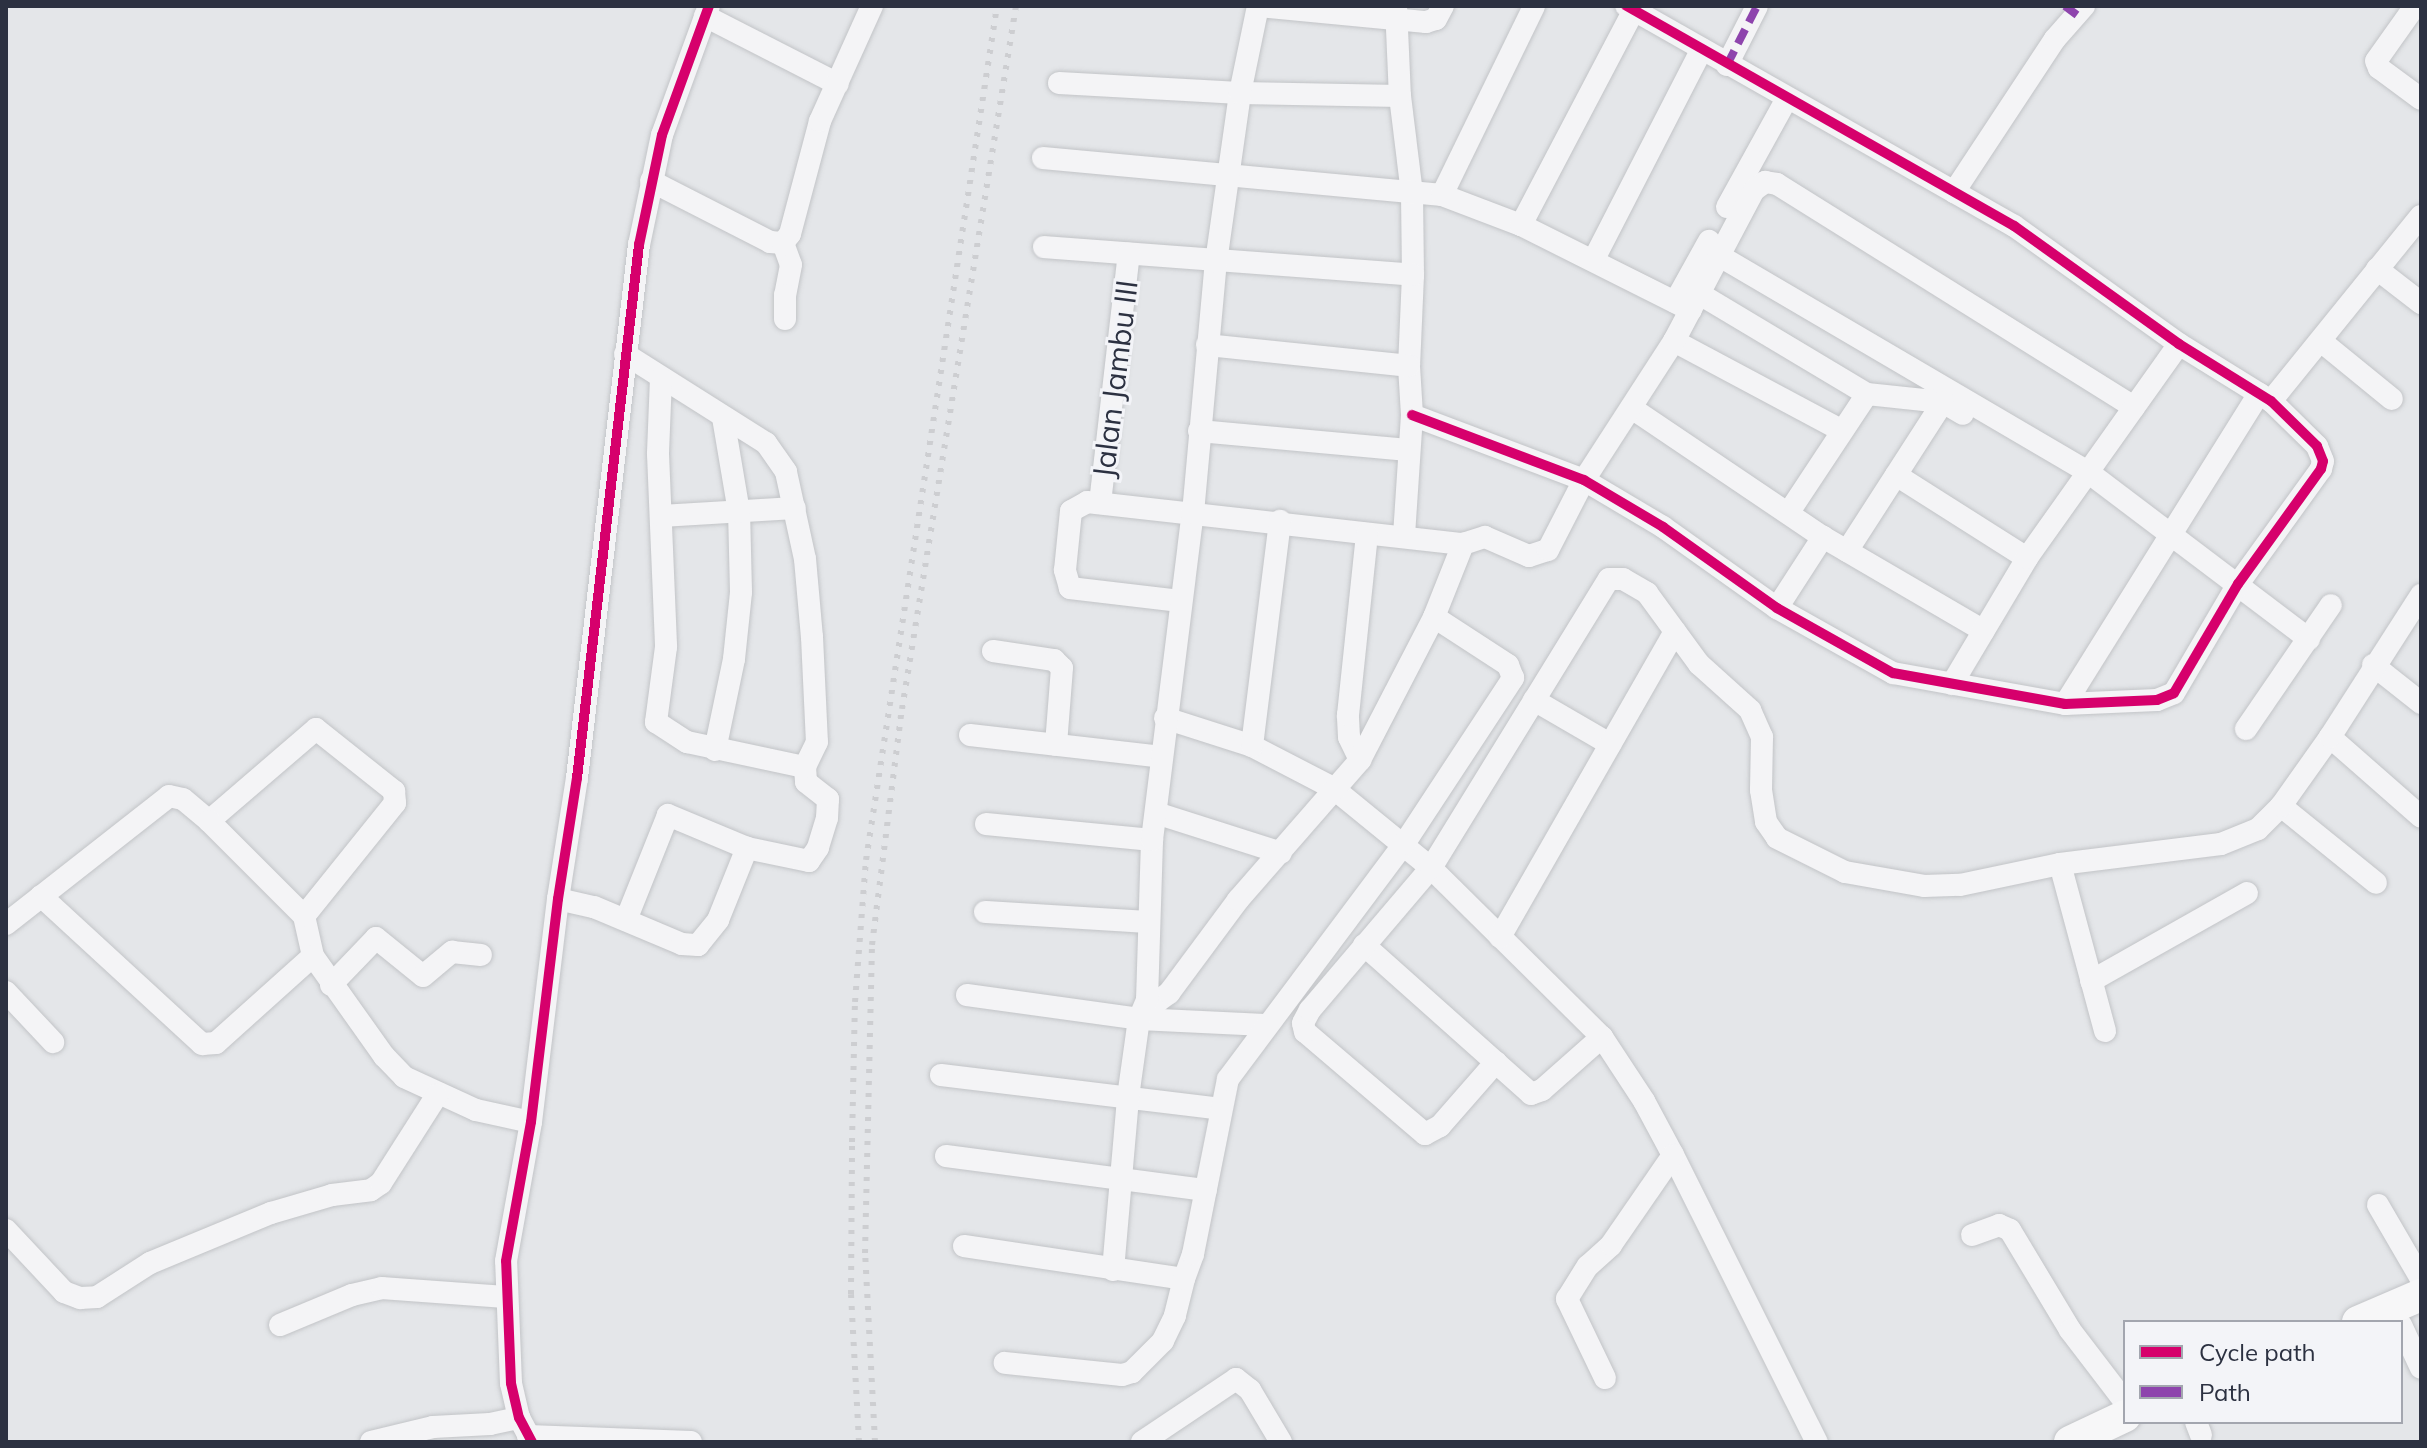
<!DOCTYPE html>
<html>
<head>
<meta charset="utf-8">
<style>
  body { margin:0 }
  #map { position:relative; width:2427px; height:1448px; overflow:hidden; background:#e4e6e9; font-family:Mulish,sans-serif }
  div>[style] { position:absolute }
  [style*='--x'] { left:calc(var(--x)*1px); top:calc(var(--y)*1px); width:calc(var(--w)*1px); rotate:calc(var(--a)*1deg) }
  .roads { filter:drop-shadow(0 0 2px #c2c4c7) drop-shadow(0 0 2px #c2c4c7) }
  .minor>* { height:22px; margin:-11px; padding:0 11px; transform-origin:11px; border-radius:11px; background:#f4f4f6 }
  .highway>* { height:32px; margin:-16px; padding:0 16px; transform-origin:16px; border-radius:16px; background:#f7f7f8 }
  .rail>* { height:6px; margin-top:-3px; transform-origin:0; background:repeating-linear-gradient(90deg,#cdced1 0 4px,transparent 0 12px) }
  .quiet>* { height:8px; margin-top:-4px; transform-origin:0; background:repeating-linear-gradient(90deg,#8e44ad 0 16px,transparent 0 24px) }
  .cycleway>* { height:10px; margin:-5px; padding:0 5px; transform-origin:5px; border-radius:5px; background:#d6006c }
  span { translate:-50% -50%; white-space:nowrap; text-align:center; line-height:1.15; -webkit-text-stroke:6px #f3f4f8; paint-order:stroke }
  .street-label { font-size:30px; color:#2c3141 }
  .frame { position:absolute; inset:0; border:8px solid #2c3141; pointer-events:none }
  .legend { position:absolute; left:2123px; top:1320px; width:280px; height:104px; box-sizing:border-box; background:#f3f4f8; border:2px solid #a3a6af; margin:0; padding:10px 14px; list-style:none; font-size:24px; color:#2c3141 }
  .legend li { display:flex; align-items:center; gap:16px; height:40px }
  .legend b { width:40px; border:2px solid #a3a6af }
</style>
</head>
<body>
<div id="map">
  <div class="roads">
    <div class="minor">
      <div style="--x:1259;--y:6;--w:168;--a:5.5"></div>
      <div style="--x:1426;--y:22;--w:10;--a:-17"></div>
      <div style="--x:1436;--y:19;--w:15;--a:-62"></div>
      <div style="--x:1396;--y:6;--w:90;--a:87.5"></div>
      <div style="--x:1400;--y:96;--w:99;--a:83"></div>
      <div style="--x:1412;--y:194;--w:81;--a:89.3"></div>
      <div style="--x:1413;--y:275;--w:91;--a:92.5"></div>
      <div style="--x:1409;--y:366;--w:49;--a:86.5"></div>
      <div style="--x:1412;--y:415;--w:122;--a:93.8"></div>
      <div style="--x:2415;--y:6;--w:67;--a:125.3"></div>
      <div style="--x:2376;--y:61;--w:8;--a:67"></div>
      <div style="--x:2379;--y:68;--w:52;--a:36.4"></div>
      <div style="--x:705;--y:16;--w:149;--a:27.1"></div>
      <div style="--x:1727;--y:65;--w:66;--a:-63"></div>
      <div style="--x:1059;--y:83;--w:181;--a:3.2"></div>
      <div style="--x:1240;--y:93;--w:160;--a:1.1"></div>
      <div style="--x:1043;--y:158;--w:401;--a:5.3"></div>
      <div style="--x:1442;--y:195;--w:85;--a:20.8"></div>
      <div style="--x:1521;--y:225;--w:190;--a:26.6"></div>
      <div style="--x:651;--y:181;--w:134;--a:27.1"></div>
      <div style="--x:770;--y:242;--w:13;--a:4"></div>
      <div style="--x:783;--y:243;--w:11;--a:-52"></div>
      <div style="--x:790;--y:234;--w:117;--a:-75.1"></div>
      <div style="--x:820;--y:121;--w:126;--a:-65.7"></div>
      <div style="--x:1954;--y:192;--w:183;--a:-56.6"></div>
      <div style="--x:2055;--y:39;--w:44;--a:-48.7"></div>
      <div style="--x:1442;--y:195;--w:210;--a:-64"></div>
      <div style="--x:1727;--y:207;--w:122;--a:-61.1"></div>
      <div style="--x:1521;--y:225;--w:247;--a:-62.3"></div>
      <div style="--x:783;--y:243;--w:23;--a:70"></div>
      <div style="--x:791;--y:265;--w:31;--a:101"></div>
      <div style="--x:785;--y:295;--w:24;--a:90"></div>
      <div style="--x:1044;--y:247;--w:370;--a:4.3"></div>
      <div style="--x:1718;--y:255;--w:429;--a:30.4"></div>
      <div style="--x:2088;--y:472;--w:277;--a:37.1"></div>
      <div style="--x:1594;--y:259;--w:236;--a:-62.8"></div>
      <div style="--x:2377;--y:269;--w:56;--a:37.7"></div>
      <div style="--x:1698;--y:293;--w:197;--a:30.9"></div>
      <div style="--x:1867;--y:394;--w:76;--a:6"></div>
      <div style="--x:1943;--y:402;--w:23;--a:31"></div>
      <div style="--x:1675;--y:302;--w:70;--a:-60.9"></div>
      <div style="--x:1674;--y:341;--w:189;--a:28.1"></div>
      <div style="--x:2322;--y:342;--w:90;--a:39.2"></div>
      <div style="--x:1207;--y:345;--w:203;--a:5.9"></div>
      <div style="--x:625;--y:354;--w:167;--a:32.3"></div>
      <div style="--x:766;--y:443;--w:35;--a:55"></div>
      <div style="--x:786;--y:472;--w:89;--a:77.7"></div>
      <div style="--x:805;--y:559;--w:78;--a:84.9"></div>
      <div style="--x:812;--y:637;--w:105;--a:87.3"></div>
      <div style="--x:817;--y:742;--w:28;--a:116"></div>
      <div style="--x:805;--y:767;--w:15;--a:86"></div>
      <div style="--x:806;--y:782;--w:28;--a:38"></div>
      <div style="--x:828;--y:799;--w:19;--a:93"></div>
      <div style="--x:827;--y:818;--w:31;--a:107"></div>
      <div style="--x:818;--y:848;--w:16;--a:125"></div>
      <div style="--x:809;--y:861;--w:63;--a:-168.2"></div>
      <div style="--x:747;--y:848;--w:86;--a:-157.3"></div>
      <div style="--x:668;--y:815;--w:113;--a:111.8"></div>
      <div style="--x:661;--y:378;--w:76;--a:92.3"></div>
      <div style="--x:658;--y:454;--w:193;--a:87.6"></div>
      <div style="--x:666;--y:647;--w:76;--a:97.6"></div>
      <div style="--x:656;--y:722;--w:37;--a:33"></div>
      <div style="--x:687;--y:742;--w:121;--a:12"></div>
      <div style="--x:2271;--y:401;--w:238;--a:-51"></div>
      <div style="--x:1633;--y:409;--w:229;--a:34"></div>
      <div style="--x:1823;--y:537;--w:186;--a:30.3"></div>
      <div style="--x:1412;--y:415;--w:184;--a:20.7"></div>
      <div style="--x:1584;--y:480;--w:92;--a:30.7"></div>
      <div style="--x:1663;--y:527;--w:140;--a:35.4"></div>
      <div style="--x:1777;--y:608;--w:133;--a:29.3"></div>
      <div style="--x:1893;--y:673;--w:175;--a:10.2"></div>
      <div style="--x:2065;--y:704;--w:92;--a:-2.5"></div>
      <div style="--x:2157;--y:700;--w:18;--a:-22"></div>
      <div style="--x:2174;--y:693;--w:126;--a:-59.6"></div>
      <div style="--x:2238;--y:584;--w:142;--a:-54.2"></div>
      <div style="--x:2321;--y:469;--w:8;--a:-76"></div>
      <div style="--x:2323;--y:461;--w:16;--a:-112"></div>
      <div style="--x:2317;--y:446;--w:64;--a:-135.6"></div>
      <div style="--x:2271;--y:401;--w:108;--a:-148.2"></div>
      <div style="--x:2179;--y:344;--w:203;--a:-144.4"></div>
      <div style="--x:2014;--y:226;--w:446;--a:-150.4"></div>
      <div style="--x:1199;--y:431;--w:210;--a:5.2"></div>
      <div style="--x:1896;--y:475;--w:155;--a:32.4"></div>
      <div style="--x:1100;--y:503;--w:251;--a:-83.4"></div>
      <div style="--x:1789;--y:512;--w:141;--a:-56.5"></div>
      <div style="--x:661;--y:516;--w:134;--a:-3.4"></div>
      <div style="--x:1847;--y:551;--w:177;--a:-57.2"></div>
      <div style="--x:1180;--y:601;--w:111;--a:-173.3"></div>
      <div style="--x:1070;--y:588;--w:19;--a:-106"></div>
      <div style="--x:1065;--y:570;--w:59;--a:-84.2"></div>
      <div style="--x:1071;--y:511;--w:18;--a:-29"></div>
      <div style="--x:1087;--y:502;--w:378;--a:6.4"></div>
      <div style="--x:1463;--y:544;--w:23;--a:-18"></div>
      <div style="--x:1485;--y:537;--w:48;--a:23.4"></div>
      <div style="--x:1529;--y:556;--w:20;--a:-18"></div>
      <div style="--x:1548;--y:550;--w:79;--a:-62.8"></div>
      <div style="--x:1584;--y:480;--w:166;--a:-57.1"></div>
      <div style="--x:1674;--y:341;--w:171;--a:-62.1"></div>
      <div style="--x:1754;--y:190;--w:14;--a:-36"></div>
      <div style="--x:1765;--y:182;--w:12;--a:9"></div>
      <div style="--x:1777;--y:184;--w:421;--a:32"></div>
      <div style="--x:1777;--y:608;--w:85;--a:-57.1"></div>
      <div style="--x:993;--y:651;--w:62;--a:8.4"></div>
      <div style="--x:1054;--y:660;--w:11;--a:45"></div>
      <div style="--x:1062;--y:668;--w:77;--a:94.5"></div>
      <div style="--x:2373;--y:665;--w:61;--a:38.4"></div>
      <div style="--x:1952;--y:684;--w:147;--a:-59.2"></div>
      <div style="--x:2027;--y:558;--w:262;--a:-54.6"></div>
      <div style="--x:1534;--y:700;--w:88;--a:30.1"></div>
      <div style="--x:2065;--y:704;--w:366;--a:-58"></div>
      <div style="--x:1165;--y:718;--w:91;--a:17.8"></div>
      <div style="--x:1252;--y:746;--w:91;--a:27.4"></div>
      <div style="--x:1333;--y:788;--w:127;--a:39.2"></div>
      <div style="--x:1431;--y:868;--w:240;--a:44.7"></div>
      <div style="--x:1602;--y:1037;--w:77;--a:56.7"></div>
      <div style="--x:1644;--y:1101;--w:61;--a:61.8"></div>
      <div style="--x:1673;--y:1155;--w:321;--a:63.4"></div>
      <div style="--x:2246;--y:729;--w:150;--a:-55.6"></div>
      <div style="--x:970;--y:735;--w:193;--a:6.5"></div>
      <div style="--x:2330;--y:737;--w:121;--a:41.3"></div>
      <div style="--x:1252;--y:746;--w:227;--a:-82.9"></div>
      <div style="--x:715;--y:750;--w:93;--a:-78.2"></div>
      <div style="--x:734;--y:659;--w:67;--a:-84"></div>
      <div style="--x:741;--y:592;--w:80;--a:-91.4"></div>
      <div style="--x:739;--y:512;--w:96;--a:-99.6"></div>
      <div style="--x:1360;--y:760;--w:25;--a:-116"></div>
      <div style="--x:1349;--y:737;--w:22;--a:-93"></div>
      <div style="--x:1348;--y:715;--w:182;--a:-84"></div>
      <div style="--x:2281;--y:806;--w:122;--a:39"></div>
      <div style="--x:1156;--y:813;--w:131;--a:17.7"></div>
      <div style="--x:209;--y:821;--w:141;--a:-40.7"></div>
      <div style="--x:316;--y:729;--w:100;--a:38.5"></div>
      <div style="--x:394;--y:791;--w:12;--a:85"></div>
      <div style="--x:395;--y:803;--w:145;--a:128.8"></div>
      <div style="--x:304;--y:916;--w:41;--a:77.3"></div>
      <div style="--x:313;--y:956;--w:123;--a:54.6"></div>
      <div style="--x:384;--y:1056;--w:29;--a:46"></div>
      <div style="--x:404;--y:1077;--w:79;--a:24.6"></div>
      <div style="--x:476;--y:1110;--w:56;--a:12.3"></div>
      <div style="--x:986;--y:824;--w:167;--a:5.5"></div>
      <div style="--x:2060;--y:864;--w:173;--a:74.9"></div>
      <div style="--x:41;--y:896;--w:219;--a:42.6"></div>
      <div style="--x:202;--y:1044;--w:14;--a:-4"></div>
      <div style="--x:216;--y:1043;--w:130;--a:-41.9"></div>
      <div style="--x:558;--y:899;--w:37;--a:13"></div>
      <div style="--x:594;--y:907;--w:95;--a:22.8"></div>
      <div style="--x:682;--y:944;--w:16;--a:4"></div>
      <div style="--x:698;--y:945;--w:32;--a:-51"></div>
      <div style="--x:718;--y:920;--w:78;--a:-68.1"></div>
      <div style="--x:985;--y:912;--w:164;--a:3.5"></div>
      <div style="--x:6;--y:924;--w:207;--a:-38.1"></div>
      <div style="--x:169;--y:796;--w:14;--a:12"></div>
      <div style="--x:183;--y:799;--w:34;--a:40"></div>
      <div style="--x:209;--y:821;--w:134;--a:45"></div>
      <div style="--x:1500;--y:937;--w:352;--a:-60.2"></div>
      <div style="--x:1364;--y:945;--w:224;--a:41.7"></div>
      <div style="--x:1531;--y:1094;--w:12;--a:-20"></div>
      <div style="--x:1542;--y:1090;--w:80;--a:-41.5"></div>
      <div style="--x:2091;--y:981;--w:179;--a:-29.4"></div>
      <div style="--x:331;--y:985;--w:65;--a:-46.2"></div>
      <div style="--x:376;--y:938;--w:60;--a:39"></div>
      <div style="--x:423;--y:976;--w:38;--a:-40"></div>
      <div style="--x:452;--y:952;--w:29;--a:6"></div>
      <div style="--x:6;--y:992;--w:69;--a:46.8"></div>
      <div style="--x:967;--y:995;--w:174;--a:7.9"></div>
      <div style="--x:1139;--y:1019;--w:126;--a:2.7"></div>
      <div style="--x:1147;--y:1000;--w:11;--a:5"></div>
      <div style="--x:1158;--y:1001;--w:14;--a:-36"></div>
      <div style="--x:1169;--y:993;--w:116;--a:-53.4"></div>
      <div style="--x:1238;--y:900;--w:186;--a:-48.9"></div>
      <div style="--x:1360;--y:760;--w:161;--a:-62.6"></div>
      <div style="--x:1434;--y:617;--w:79;--a:-68.3"></div>
      <div style="--x:1496;--y:1062;--w:85;--a:131.2"></div>
      <div style="--x:1440;--y:1126;--w:17;--a:152"></div>
      <div style="--x:1425;--y:1134;--w:157;--a:-139.6"></div>
      <div style="--x:1305;--y:1032;--w:9;--a:-103"></div>
      <div style="--x:1303;--y:1023;--w:15;--a:-62"></div>
      <div style="--x:1310;--y:1010;--w:187;--a:-49.6"></div>
      <div style="--x:1431;--y:868;--w:339;--a:-58.4"></div>
      <div style="--x:1609;--y:579;--w:14;--a:0"></div>
      <div style="--x:1623;--y:579;--w:28;--a:30"></div>
      <div style="--x:1647;--y:593;--w:88;--a:53.8"></div>
      <div style="--x:1699;--y:664;--w:69;--a:42"></div>
      <div style="--x:1750;--y:710;--w:30;--a:66"></div>
      <div style="--x:1762;--y:737;--w:53;--a:91.1"></div>
      <div style="--x:1761;--y:790;--w:32;--a:81"></div>
      <div style="--x:1766;--y:822;--w:19;--a:55"></div>
      <div style="--x:1777;--y:838;--w:76;--a:26.6"></div>
      <div style="--x:1845;--y:872;--w:80;--a:10"></div>
      <div style="--x:1924;--y:886;--w:36;--a:-2"></div>
      <div style="--x:1960;--y:885;--w:102;--a:-11.9"></div>
      <div style="--x:2060;--y:864;--w:162;--a:-7.1"></div>
      <div style="--x:2221;--y:844;--w:40;--a:-22"></div>
      <div style="--x:2258;--y:829;--w:33;--a:-45"></div>
      <div style="--x:2281;--y:806;--w:85;--a:-54.6"></div>
      <div style="--x:2330;--y:737;--w:169;--a:-57.3"></div>
      <div style="--x:941;--y:1075;--w:282;--a:6.9"></div>
      <div style="--x:946;--y:1156;--w:262;--a:7.5"></div>
      <div style="--x:2378;--y:1205;--w:86;--a:59.8"></div>
      <div style="--x:6;--y:1230;--w:85;--a:46.9"></div>
      <div style="--x:64;--y:1292;--w:17;--a:21"></div>
      <div style="--x:80;--y:1298;--w:17;--a:-3"></div>
      <div style="--x:97;--y:1297;--w:63;--a:-32.7"></div>
      <div style="--x:150;--y:1263;--w:131;--a:-22.5"></div>
      <div style="--x:271;--y:1213;--w:64;--a:-16.4"></div>
      <div style="--x:332;--y:1195;--w:39;--a:-7"></div>
      <div style="--x:371;--y:1190;--w:12;--a:-35"></div>
      <div style="--x:381;--y:1183;--w:104;--a:-57.5"></div>
      <div style="--x:1972;--y:1235;--w:29;--a:-20"></div>
      <div style="--x:1999;--y:1225;--w:12;--a:24"></div>
      <div style="--x:2010;--y:1230;--w:117;--a:59"></div>
      <div style="--x:2070;--y:1330;--w:91;--a:52.6"></div>
      <div style="--x:964;--y:1246;--w:222;--a:8.5"></div>
      <div style="--x:1184;--y:1279;--w:38;--a:104"></div>
      <div style="--x:1175;--y:1316;--w:28;--a:116"></div>
      <div style="--x:1163;--y:1341;--w:44;--a:135"></div>
      <div style="--x:1132;--y:1372;--w:10;--a:163"></div>
      <div style="--x:1122;--y:1375;--w:118;--a:-174.1"></div>
      <div style="--x:1113;--y:1270;--w:174;--a:-85"></div>
      <div style="--x:1128;--y:1097;--w:79;--a:-82"></div>
      <div style="--x:1139;--y:1019;--w:21;--a:-67"></div>
      <div style="--x:1147;--y:1000;--w:160;--a:-88.2"></div>
      <div style="--x:1152;--y:840;--w:330;--a:-82.9"></div>
      <div style="--x:1193;--y:513;--w:252;--a:-84.8"></div>
      <div style="--x:1216;--y:262;--w:171;--a:-81.9"></div>
      <div style="--x:1240;--y:93;--w:89;--a:-78.3"></div>
      <div style="--x:1184;--y:1279;--w:27;--a:-70"></div>
      <div style="--x:1193;--y:1254;--w:178;--a:-78.7"></div>
      <div style="--x:1228;--y:1079;--w:294;--a:-53.2"></div>
      <div style="--x:1404;--y:844;--w:199;--a:-56.7"></div>
      <div style="--x:1513;--y:678;--w:14;--a:-111"></div>
      <div style="--x:1508;--y:665;--w:88;--a:-147"></div>
      <div style="--x:280;--y:1325;--w:78;--a:-22.6"></div>
      <div style="--x:352;--y:1295;--w:31;--a:-13"></div>
      <div style="--x:382;--y:1288;--w:123;--a:4.2"></div>
      <div style="--x:2401;--y:1325;--w:47;--a:65.1"></div>
      <div style="--x:1605;--y:1378;--w:88;--a:-115.7"></div>
      <div style="--x:1567;--y:1299;--w:39;--a:-58"></div>
      <div style="--x:1588;--y:1266;--w:31;--a:-42"></div>
      <div style="--x:1611;--y:1245;--w:109;--a:-55.4"></div>
      <div style="--x:2196;--y:1422;--w:14;--a:69"></div>
      <div style="--x:528;--y:1436;--w:163;--a:2.1"></div>
      <div style="--x:371;--y:1442;--w:64;--a:-13.6"></div>
      <div style="--x:433;--y:1427;--w:57;--a:-3"></div>
      <div style="--x:490;--y:1424;--w:30;--a:-12"></div>
      <div style="--x:532;--y:1442;--w:27;--a:-118"></div>
      <div style="--x:519;--y:1418;--w:36;--a:-103"></div>
      <div style="--x:511;--y:1383;--w:122;--a:-92.3"></div>
      <div style="--x:506;--y:1261;--w:141;--a:-79.8"></div>
      <div style="--x:531;--y:1122;--w:225;--a:-83.1"></div>
      <div style="--x:558;--y:899;--w:122;--a:-81.1"></div>
      <div style="--x:577;--y:778;--w:537;--a:-83.37"></div>
      <div style="--x:639;--y:245;--w:112;--a:-78.2"></div>
      <div style="--x:662;--y:135;--w:137;--a:-70"></div>
      <div style="--x:1142;--y:1442;--w:113;--a:-33.8"></div>
      <div style="--x:1236;--y:1379;--w:18;--a:38"></div>
      <div style="--x:1250;--y:1390;--w:61;--a:59.2"></div>
    </div>
    <div class="highway">
      <div style="--x:2358;--y:1322;--w:69;--a:-23.2"></div>
      <div style="--x:2070;--y:1442;--w:61;--a:-25.3"></div>
    </div>
  </div>
  <div class="rail">
    <div style="--x:859;--y:1442;--w:148;--a:-93.1"></div>
    <div style="--x:851;--y:1294;--w:152;--a:-89.6"></div>
    <div style="--x:852;--y:1142;--w:140;--a:-88.8"></div>
    <div style="--x:855;--y:1002;--w:142;--a:-85.6"></div>
    <div style="--x:866;--y:860;--w:864;--a:-81.28"></div>
    <div style="--x:875;--y:1442;--w:189;--a:-93"></div>
    <div style="--x:865;--y:1253;--w:308;--a:-88.7"></div>
    <div style="--x:872;--y:945;--w:238;--a:-82.8"></div>
    <div style="--x:902;--y:709;--w:712;--a:-80.79"></div>
  </div>
  <div class="quiet">
    <div style="--x:2065;--y:6;--w:15;--a:37"></div>
    <div style="--x:1727;--y:65;--w:66;--a:-63"></div>
  </div>
  <div class="cycleway">
    <div style="--x:1412;--y:415;--w:184;--a:20.7"></div>
    <div style="--x:1584;--y:480;--w:92;--a:30.7"></div>
    <div style="--x:1663;--y:527;--w:140;--a:35.4"></div>
    <div style="--x:1777;--y:608;--w:133;--a:29.3"></div>
    <div style="--x:1893;--y:673;--w:175;--a:10.2"></div>
    <div style="--x:2065;--y:704;--w:92;--a:-2.5"></div>
    <div style="--x:2157;--y:700;--w:18;--a:-22"></div>
    <div style="--x:2174;--y:693;--w:126;--a:-59.6"></div>
    <div style="--x:2238;--y:584;--w:142;--a:-54.2"></div>
    <div style="--x:2321;--y:469;--w:8;--a:-76"></div>
    <div style="--x:2323;--y:461;--w:16;--a:-112"></div>
    <div style="--x:2317;--y:446;--w:64;--a:-135.6"></div>
    <div style="--x:2271;--y:401;--w:108;--a:-148.2"></div>
    <div style="--x:2179;--y:344;--w:203;--a:-144.4"></div>
    <div style="--x:2014;--y:226;--w:446;--a:-150.4"></div>
    <div style="--x:532;--y:1442;--w:27;--a:-118"></div>
    <div style="--x:519;--y:1418;--w:36;--a:-103"></div>
    <div style="--x:511;--y:1383;--w:122;--a:-92.3"></div>
    <div style="--x:506;--y:1261;--w:141;--a:-79.8"></div>
    <div style="--x:531;--y:1122;--w:225;--a:-83.1"></div>
    <div style="--x:558;--y:899;--w:122;--a:-81.1"></div>
    <div style="--x:577;--y:778;--w:537;--a:-83.37"></div>
    <div style="--x:639;--y:245;--w:112;--a:-78.2"></div>
    <div style="--x:662;--y:135;--w:137;--a:-70"></div>
  </div>
  <div class="street-label">
    <span style="left:1115px;top:379px;rotate:-83deg">Jalan Jambu III</span>
  </div>
  <div class="frame"></div>
  <ul class="legend">
  <li><b style="height:10px;background:#d6006c"></b>Cycle path</li>
  <li><b style="height:10px;background:#8e44ad"></b>Path</li>
  </ul>
</div>
</body>
</html>
